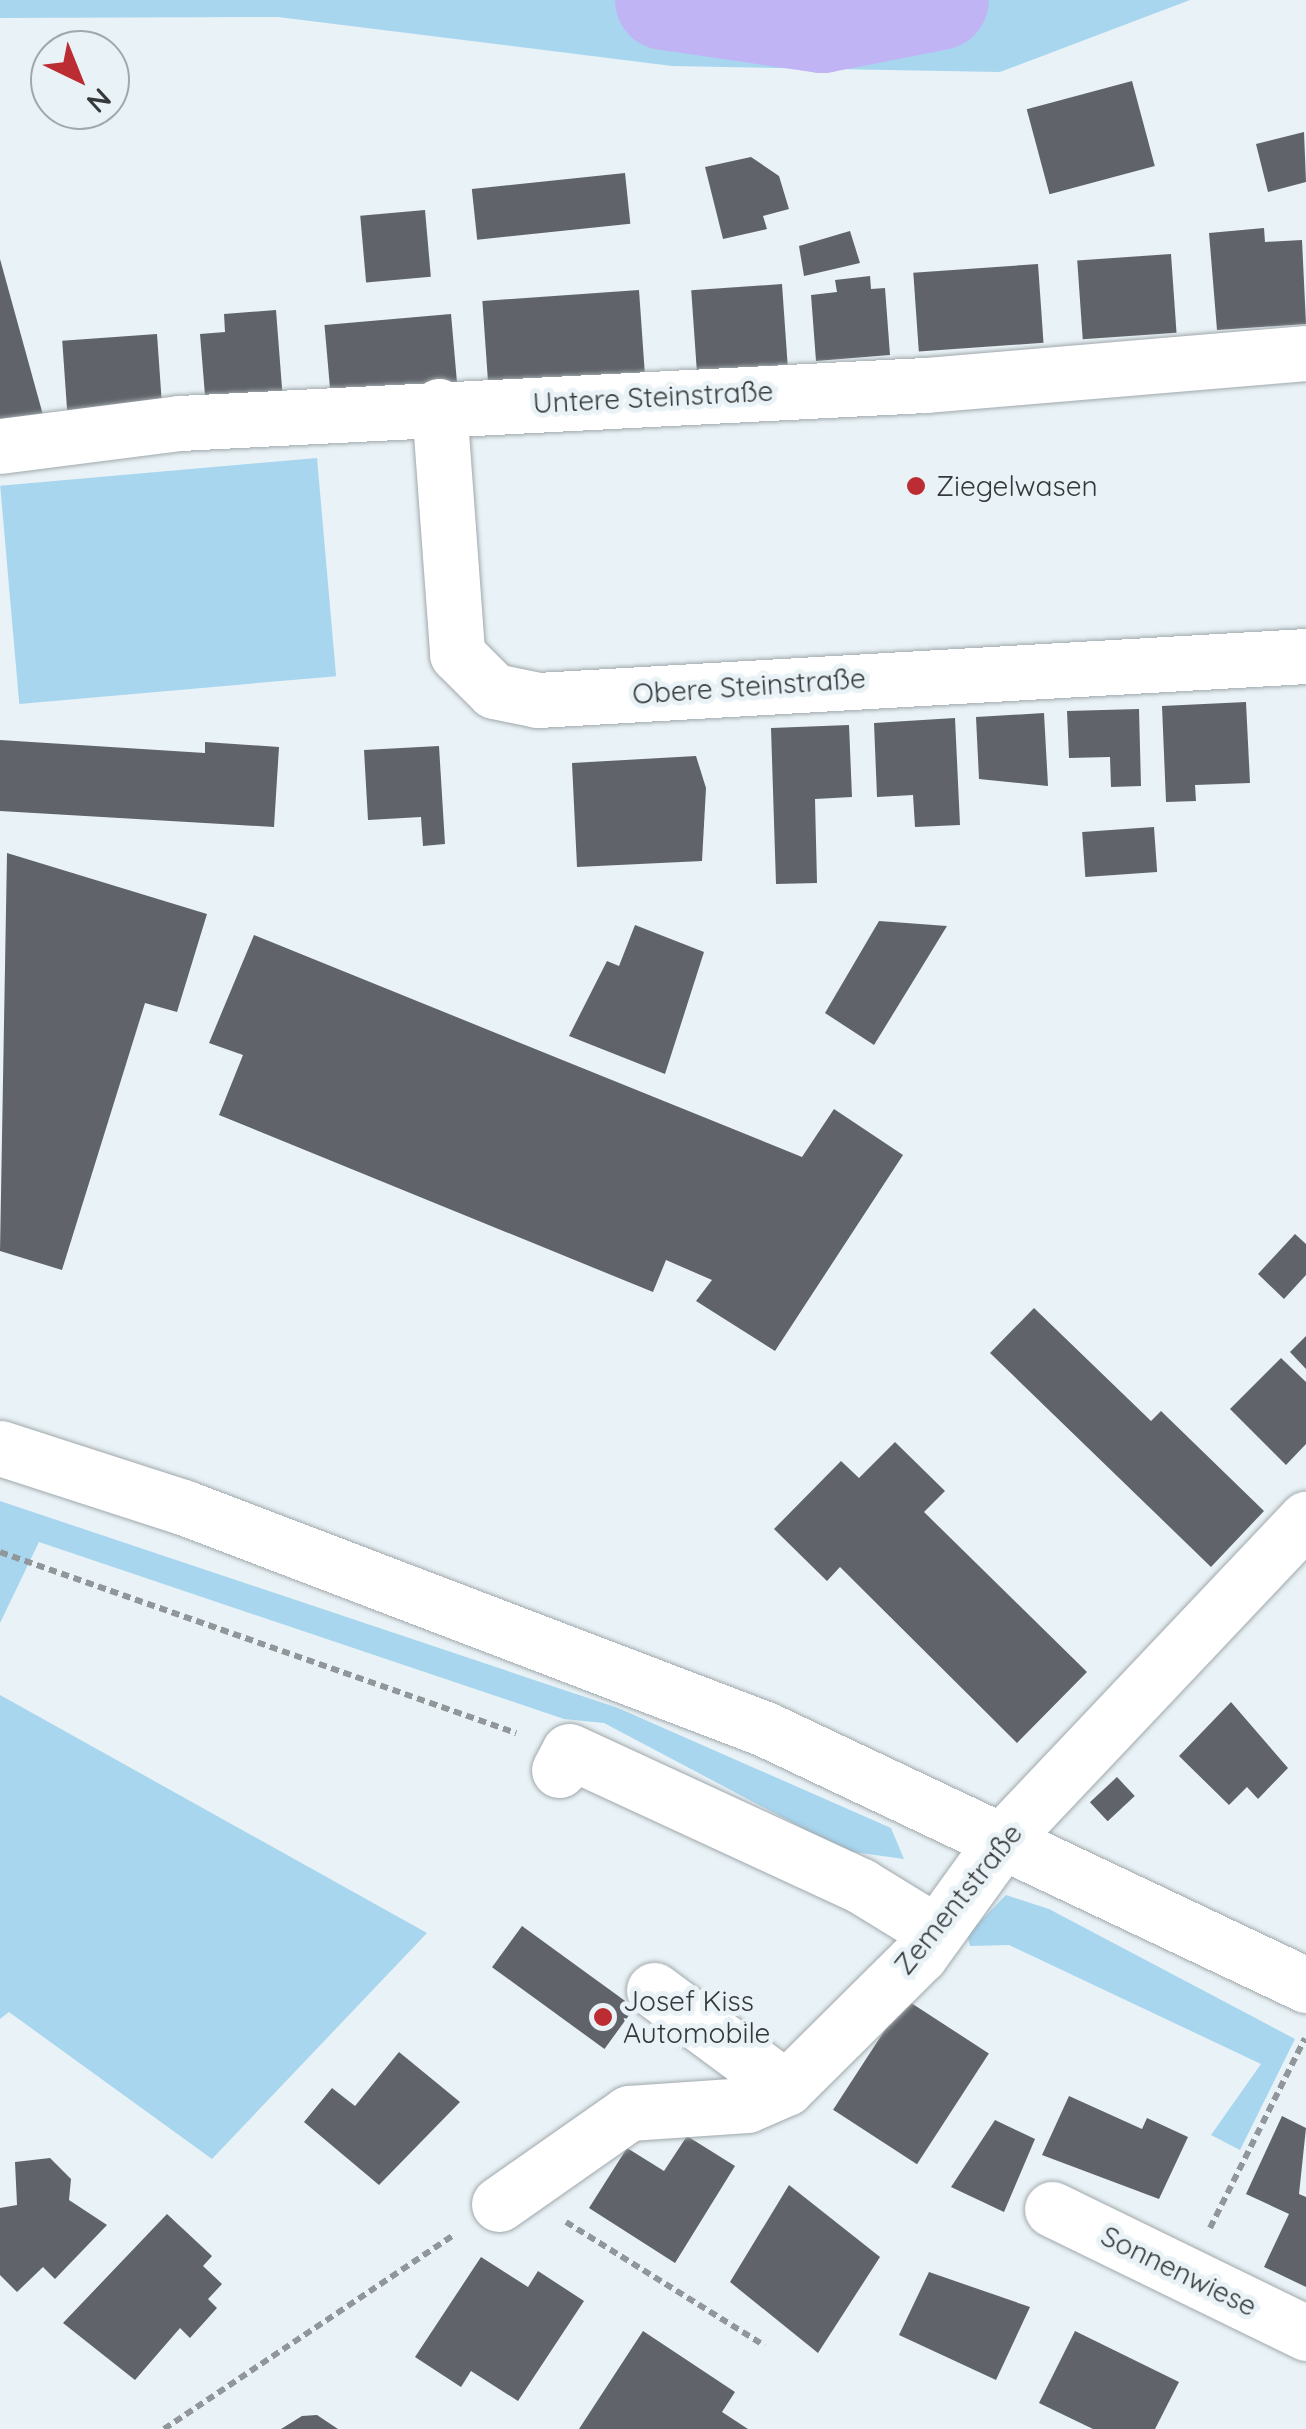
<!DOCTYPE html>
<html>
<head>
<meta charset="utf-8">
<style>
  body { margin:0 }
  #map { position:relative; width:1306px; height:2429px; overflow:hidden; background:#e9f2f6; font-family:Quicksand,sans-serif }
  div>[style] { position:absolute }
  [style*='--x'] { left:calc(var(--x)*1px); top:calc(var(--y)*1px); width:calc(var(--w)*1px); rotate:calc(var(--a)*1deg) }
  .green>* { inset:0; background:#a8d6ef; transform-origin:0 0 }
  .river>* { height:100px; margin:-50px; padding:0 50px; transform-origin:50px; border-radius:50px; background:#c0b4f4 }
  .building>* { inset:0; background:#60646a; transform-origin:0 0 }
  .path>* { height:6px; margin-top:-3px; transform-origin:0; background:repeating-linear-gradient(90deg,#909699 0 8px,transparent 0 13px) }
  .roads { filter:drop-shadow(0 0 2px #a0a8ac) drop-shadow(0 0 2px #a0a8ac) }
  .minor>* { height:55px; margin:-27.5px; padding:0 27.5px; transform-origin:27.5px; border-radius:27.5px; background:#fff }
  .major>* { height:55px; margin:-27.5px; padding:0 27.5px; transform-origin:27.5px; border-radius:27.5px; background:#fff }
  .dots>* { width:28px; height:28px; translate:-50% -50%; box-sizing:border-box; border:5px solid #e9f2f6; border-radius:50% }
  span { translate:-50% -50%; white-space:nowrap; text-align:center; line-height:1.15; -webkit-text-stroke:10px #e9f2f6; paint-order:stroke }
  .street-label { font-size:28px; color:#36393b }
  .poi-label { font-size:28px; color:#36393b }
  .left { translate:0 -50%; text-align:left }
  .north { position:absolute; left:30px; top:30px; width:100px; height:100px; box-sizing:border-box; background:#e9f2f6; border:2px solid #a1a8ab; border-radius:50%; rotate:137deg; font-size:28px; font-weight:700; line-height:40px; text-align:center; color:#36393b }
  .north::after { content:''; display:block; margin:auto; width:35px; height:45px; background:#bc2c33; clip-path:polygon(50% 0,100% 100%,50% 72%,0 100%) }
</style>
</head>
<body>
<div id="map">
  <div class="green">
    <div style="clip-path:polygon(0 0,1190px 0,1000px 72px,672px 66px,278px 17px,0 18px)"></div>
    <div style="left:317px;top:458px;width:219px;height:318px;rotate:85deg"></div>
    <div style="clip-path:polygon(0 1501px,618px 1708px,891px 1828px,904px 1859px,846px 1851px,604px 1723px,564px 1719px,39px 1542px,0 1623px)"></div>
    <div style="clip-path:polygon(0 1695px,427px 1933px,212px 2159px,9px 2012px,0 2019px)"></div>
    <div style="clip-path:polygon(1006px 1895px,1049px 1909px,1295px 2039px,1240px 2150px,1211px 2135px,1261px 2064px,1009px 1945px,970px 1946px,967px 1935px)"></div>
  </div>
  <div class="river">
    <div style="--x:665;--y:0;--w:159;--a:8.3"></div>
    <div style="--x:822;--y:23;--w:119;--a:-11.1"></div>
  </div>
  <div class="building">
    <div style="left:1132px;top:81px;width:88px;height:109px;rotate:75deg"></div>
    <div style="clip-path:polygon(1304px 132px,1306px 182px,1268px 192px,1256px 144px)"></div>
    <div style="clip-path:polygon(751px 157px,779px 176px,789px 209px,763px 216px,767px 229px,723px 239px,705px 167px)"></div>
    <div style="left:625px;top:173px;width:51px;height:154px;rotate:84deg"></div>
    <div style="left:425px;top:210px;width:67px;height:65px;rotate:85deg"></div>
    <div style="clip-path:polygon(1264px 228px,1265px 242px,1302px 240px,1306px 324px,1217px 330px,1209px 233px)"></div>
    <div style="clip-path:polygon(850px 231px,860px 263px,804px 276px,799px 246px)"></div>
    <div style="left:1171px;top:254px;width:79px;height:94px;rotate:86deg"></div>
    <div style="clip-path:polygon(0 259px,43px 415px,0 424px)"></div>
    <div style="left:1038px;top:264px;width:79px;height:125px;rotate:86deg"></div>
    <div style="clip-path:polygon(870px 276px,871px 289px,885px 288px,890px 355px,816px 361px,811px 295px,837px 292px,835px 280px)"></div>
    <div style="left:782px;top:284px;width:81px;height:91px;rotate:86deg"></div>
    <div style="left:639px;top:290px;width:83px;height:157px;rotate:86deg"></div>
    <div style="clip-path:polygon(276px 310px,283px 401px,206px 408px,200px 334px,225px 332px,224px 314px)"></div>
    <div style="left:451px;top:314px;width:76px;height:127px;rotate:85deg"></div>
    <div style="left:157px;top:334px;width:78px;height:95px;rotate:86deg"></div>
    <div style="clip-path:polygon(1246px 702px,1250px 783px,1195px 785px,1196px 801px,1166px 802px,1162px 706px)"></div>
    <div style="clip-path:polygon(1139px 709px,1141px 786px,1111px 787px,1110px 757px,1069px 758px,1067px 711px)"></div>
    <div style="clip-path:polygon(1044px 713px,1048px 786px,979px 779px,976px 717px)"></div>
    <div style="clip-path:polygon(955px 718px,960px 825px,915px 827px,913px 795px,877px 797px,874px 723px)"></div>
    <div style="clip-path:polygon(849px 725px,852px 797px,815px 799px,817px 883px,776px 884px,771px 728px)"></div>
    <div style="clip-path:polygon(0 740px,205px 753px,205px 742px,279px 747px,274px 827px,0 811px)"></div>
    <div style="clip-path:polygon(439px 746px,445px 844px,423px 846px,421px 817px,368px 820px,364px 750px)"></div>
    <div style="clip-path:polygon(696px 756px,706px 788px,702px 861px,577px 867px,572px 763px)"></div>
    <div style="left:1154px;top:827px;width:45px;height:72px;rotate:86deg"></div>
    <div style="clip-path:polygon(7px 853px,207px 914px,177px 1012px,145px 1003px,62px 1270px,0 1251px)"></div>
    <div style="clip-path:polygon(879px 921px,947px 926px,874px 1045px,825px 1013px)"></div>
    <div style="clip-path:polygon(635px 925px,704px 952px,665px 1074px,569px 1036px,607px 961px,619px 966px)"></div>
    <div style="clip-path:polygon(254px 935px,802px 1157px,834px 1109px,903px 1155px,775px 1351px,696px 1301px,712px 1280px,666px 1260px,653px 1292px,219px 1115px,243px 1055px,209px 1043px)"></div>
    <div style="clip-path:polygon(1295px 1234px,1306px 1244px,1306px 1275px,1284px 1299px,1258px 1274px)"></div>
    <div style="clip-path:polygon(1034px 1308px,1151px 1421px,1161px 1411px,1264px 1511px,1211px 1567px,990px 1353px)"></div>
    <div style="clip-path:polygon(1306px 1336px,1306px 1369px,1290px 1352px)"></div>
    <div style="clip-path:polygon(1281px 1358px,1306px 1382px,1306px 1444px,1286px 1465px,1230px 1409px)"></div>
    <div style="clip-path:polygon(895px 1442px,945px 1491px,924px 1512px,1087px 1672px,1017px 1743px,840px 1567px,827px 1581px,774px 1529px,841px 1461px,859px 1478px)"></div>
    <div style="clip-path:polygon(1231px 1702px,1288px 1768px,1258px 1799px,1247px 1787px,1229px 1805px,1179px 1756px)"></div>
    <div style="left:1117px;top:1777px;width:26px;height:37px;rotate:47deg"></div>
    <div style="left:522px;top:1926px;width:139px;height:51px;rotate:36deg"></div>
    <div style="left:905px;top:1999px;width:100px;height:132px;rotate:33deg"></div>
    <div style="clip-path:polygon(399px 2052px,460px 2102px,379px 2185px,304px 2122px,332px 2088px,355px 2106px)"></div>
    <div style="clip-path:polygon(1069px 2096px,1142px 2129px,1147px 2118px,1188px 2137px,1159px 2199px,1042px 2155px)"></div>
    <div style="clip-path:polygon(1282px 2116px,1306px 2128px,1299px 2194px,1306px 2197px,1306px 2287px,1264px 2267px,1289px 2214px,1246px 2194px)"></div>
    <div style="clip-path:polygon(995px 2120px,1035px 2139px,1004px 2212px,951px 2187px)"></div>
    <div style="clip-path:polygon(687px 2136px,735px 2166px,675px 2263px,589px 2208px,627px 2148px,664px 2171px)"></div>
    <div style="clip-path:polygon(50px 2158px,71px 2179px,69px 2200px,107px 2225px,55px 2279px,43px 2267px,17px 2292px,0 2275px,0 2208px,17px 2205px,15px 2162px)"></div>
    <div style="clip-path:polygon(789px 2185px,880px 2257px,818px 2353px,730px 2282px)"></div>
    <div style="clip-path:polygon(167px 2214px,212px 2256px,203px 2266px,222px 2284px,208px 2299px,217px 2308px,190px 2338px,180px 2328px,135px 2380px,63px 2323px)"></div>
    <div style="clip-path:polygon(481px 2257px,528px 2287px,538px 2271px,584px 2301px,518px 2401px,471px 2371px,461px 2387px,415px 2357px)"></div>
    <div style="clip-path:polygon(929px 2272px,1030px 2307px,996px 2380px,899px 2335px)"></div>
    <div style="clip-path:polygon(643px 2331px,735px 2392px,722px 2412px,748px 2429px,579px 2429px)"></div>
    <div style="clip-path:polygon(1075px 2331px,1179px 2382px,1155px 2429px,1093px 2429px,1039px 2403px)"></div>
    <div style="clip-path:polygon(302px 2416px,317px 2415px,338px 2429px,281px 2429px)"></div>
  </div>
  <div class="path">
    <div style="--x:0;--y:1552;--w:547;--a:19.33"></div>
    <div style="--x:566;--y:2222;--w:234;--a:31.9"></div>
    <div style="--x:1210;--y:2228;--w:212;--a:-63.4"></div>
    <div style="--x:164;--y:2429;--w:349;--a:-33.8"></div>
  </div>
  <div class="roads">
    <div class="minor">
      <div style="--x:439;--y:406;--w:249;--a:85.8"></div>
      <div style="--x:457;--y:654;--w:52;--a:45"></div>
      <div style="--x:494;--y:691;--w:45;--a:11.6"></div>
      <div style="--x:538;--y:700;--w:769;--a:-3.28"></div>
      <div style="--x:0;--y:446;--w:181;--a:-7.3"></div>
      <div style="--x:180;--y:423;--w:746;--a:-2.92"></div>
      <div style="--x:925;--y:385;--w:382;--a:-4.8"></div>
      <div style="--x:559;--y:1770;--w:21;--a:-62"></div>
      <div style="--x:569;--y:1751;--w:322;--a:24.8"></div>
      <div style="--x:861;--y:1886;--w:88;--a:31.5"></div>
      <div style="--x:654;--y:1990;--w:164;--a:36.6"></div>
      <div style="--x:499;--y:2204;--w:159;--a:-35"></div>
      <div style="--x:629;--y:2113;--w:118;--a:-3.9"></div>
      <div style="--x:747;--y:2105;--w:43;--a:-23.6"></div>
      <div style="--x:786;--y:2088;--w:189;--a:-44.8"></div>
      <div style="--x:920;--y:1955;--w:145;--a:-54.2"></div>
      <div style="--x:1005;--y:1837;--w:438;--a:-46.6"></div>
      <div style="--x:1052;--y:2209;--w:283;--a:26"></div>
    </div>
    <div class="major">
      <div style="--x:0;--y:1448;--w:192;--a:17.9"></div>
      <div style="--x:183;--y:1507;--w:623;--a:20.88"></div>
      <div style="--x:765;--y:1729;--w:599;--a:25.32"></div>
    </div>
  </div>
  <div class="dots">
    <div style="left:916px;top:486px;background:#bc2c33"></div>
    <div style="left:603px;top:2017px;background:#bc2c33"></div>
  </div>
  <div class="street-label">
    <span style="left:653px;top:397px;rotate:-3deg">Untere Steinstraße</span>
    <span style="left:749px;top:686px;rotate:-4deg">Obere Steinstraße</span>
    <span style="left:958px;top:1899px;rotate:-51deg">Zementstraße</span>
    <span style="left:1179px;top:2271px;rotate:26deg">Sonnenwiese</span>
  </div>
  <div class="poi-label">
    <span class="left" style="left:936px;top:486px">Ziegelwasen</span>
    <span class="left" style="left:623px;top:2017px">Josef Kiss<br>Automobile</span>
  </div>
  <div class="north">N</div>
</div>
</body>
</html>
